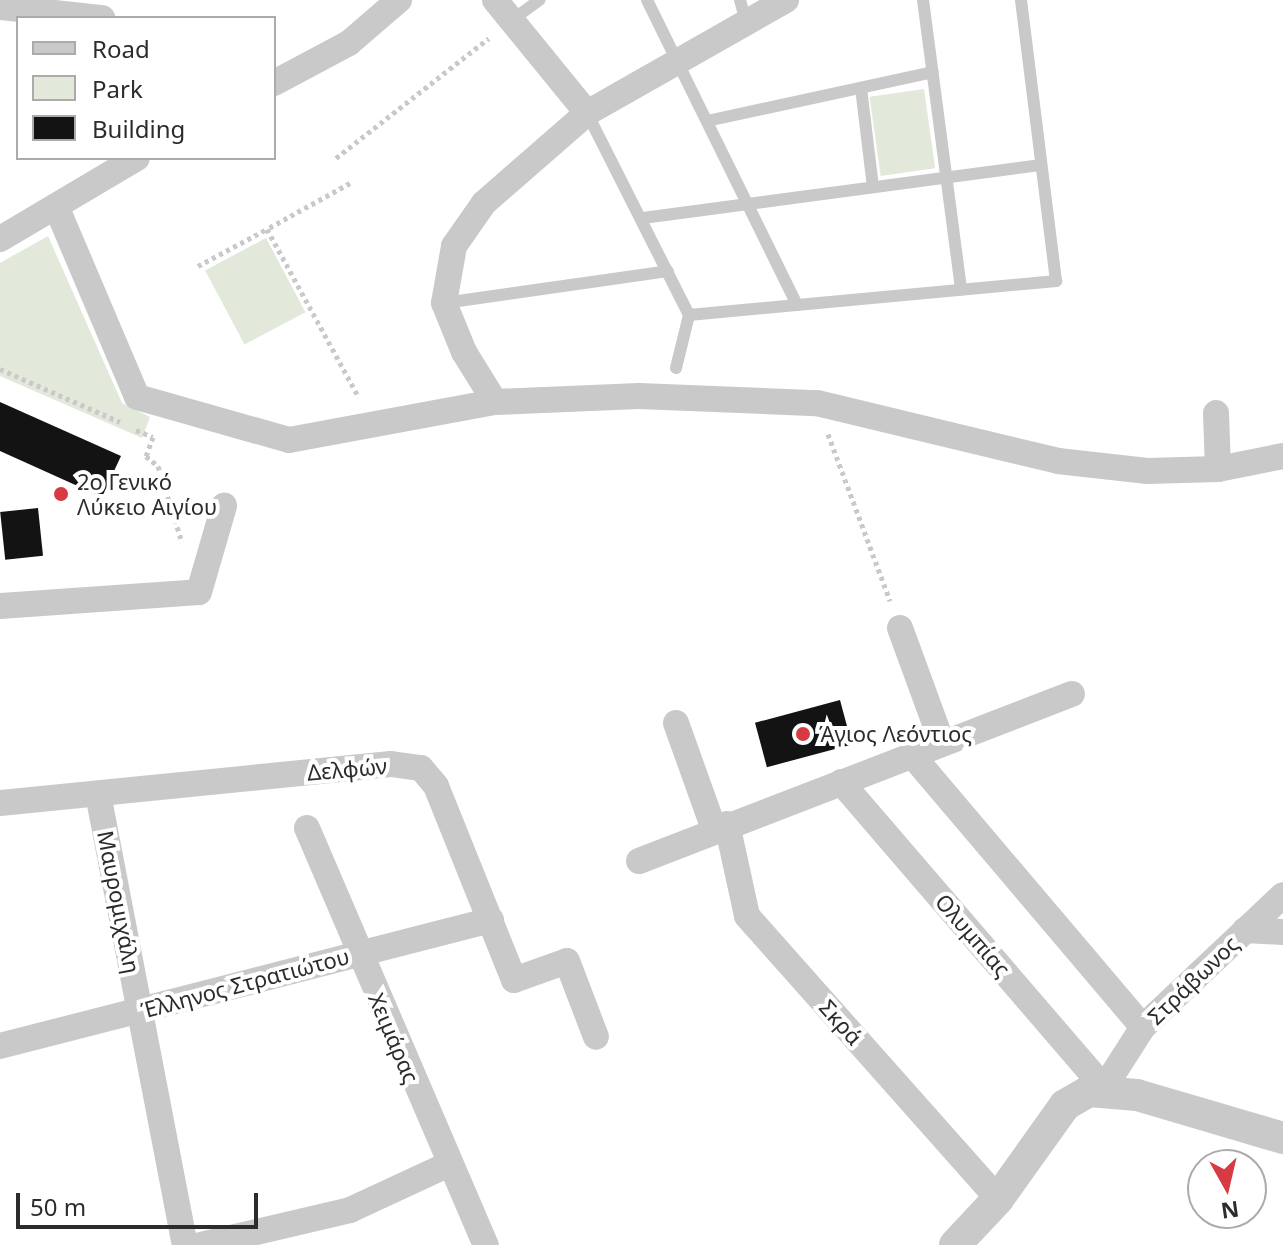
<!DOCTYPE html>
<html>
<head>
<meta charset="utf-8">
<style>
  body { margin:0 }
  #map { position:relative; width:1283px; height:1245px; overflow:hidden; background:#fff; font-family:"Noto Sans",sans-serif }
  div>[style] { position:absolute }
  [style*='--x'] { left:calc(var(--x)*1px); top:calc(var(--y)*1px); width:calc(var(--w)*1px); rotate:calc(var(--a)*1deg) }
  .green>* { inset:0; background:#e2e9db; transform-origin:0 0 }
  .building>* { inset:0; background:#131313; transform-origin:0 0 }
  .path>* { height:5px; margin-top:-2.5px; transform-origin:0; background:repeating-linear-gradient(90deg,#c9c9c9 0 4px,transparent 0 8px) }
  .service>* { height:12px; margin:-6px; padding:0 6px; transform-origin:6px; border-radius:6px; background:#c9c9c9 }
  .minor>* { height:26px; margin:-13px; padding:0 13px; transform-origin:13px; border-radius:13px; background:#c9c9c9 }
  .tertiary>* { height:32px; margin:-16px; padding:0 16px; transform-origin:16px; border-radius:16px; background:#c9c9c9 }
  .dots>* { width:22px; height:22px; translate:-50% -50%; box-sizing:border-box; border:4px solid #fff; border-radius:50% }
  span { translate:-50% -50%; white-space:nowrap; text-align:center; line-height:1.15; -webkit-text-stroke:8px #fff; paint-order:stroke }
  .poi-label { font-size:22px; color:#2c2c2c }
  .left { translate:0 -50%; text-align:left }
  .street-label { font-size:22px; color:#2c2c2c }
  .legend { position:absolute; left:16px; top:16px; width:260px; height:144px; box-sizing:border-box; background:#fff; border:2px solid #ababab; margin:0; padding:10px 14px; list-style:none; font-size:24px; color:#2c2c2c }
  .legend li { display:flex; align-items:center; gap:16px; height:40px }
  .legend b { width:40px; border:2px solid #ababab }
  .north { position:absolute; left:1187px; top:1149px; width:80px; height:80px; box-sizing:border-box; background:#fff; border:2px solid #ababab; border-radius:50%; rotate:172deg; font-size:22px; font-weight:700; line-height:32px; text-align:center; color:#2c2c2c }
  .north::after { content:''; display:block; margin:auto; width:28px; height:36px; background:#d83a44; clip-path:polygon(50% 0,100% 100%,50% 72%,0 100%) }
  .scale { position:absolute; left:16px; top:1193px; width:242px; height:36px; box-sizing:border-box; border:4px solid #2c2c2c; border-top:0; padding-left:10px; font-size:24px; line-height:28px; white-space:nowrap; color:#2c2c2c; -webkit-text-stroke:6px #fff; paint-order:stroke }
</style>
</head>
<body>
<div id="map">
  <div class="green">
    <div style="left:924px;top:89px;width:80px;height:55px;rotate:82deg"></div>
    <div style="clip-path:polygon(48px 236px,122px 403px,150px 417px,142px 438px,0 376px,0 263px)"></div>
    <div style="left:266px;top:238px;width:84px;height:69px;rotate:62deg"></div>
  </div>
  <div class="building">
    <div style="clip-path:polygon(0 402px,121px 456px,102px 497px,0 451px)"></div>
    <div style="left:38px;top:508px;width:48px;height:38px;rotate:84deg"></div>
    <div style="left:840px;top:700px;width:46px;height:88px;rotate:75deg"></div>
  </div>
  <div class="path">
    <div style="--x:336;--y:158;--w:194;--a:-38.1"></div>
    <div style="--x:350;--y:183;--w:95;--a:151"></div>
    <div style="--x:267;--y:229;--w:192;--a:61.4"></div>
    <div style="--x:198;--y:266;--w:78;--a:-28.2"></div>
    <div style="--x:0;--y:369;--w:131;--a:23.8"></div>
    <div style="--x:136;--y:430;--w:18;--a:22"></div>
    <div style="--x:153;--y:437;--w:20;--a:110"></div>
    <div style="--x:146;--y:456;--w:16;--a:40"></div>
    <div style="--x:158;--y:466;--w:80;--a:72.5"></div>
    <div style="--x:828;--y:434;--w:178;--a:69.6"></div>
  </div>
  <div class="service">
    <div style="--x:647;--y:0;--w:340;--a:63.8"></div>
    <div style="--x:740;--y:0;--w:24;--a:75"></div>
    <div style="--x:923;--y:0;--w:292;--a:82.5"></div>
    <div style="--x:512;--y:20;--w:34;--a:-36"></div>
    <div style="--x:861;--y:88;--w:100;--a:83.1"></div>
    <div style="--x:587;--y:113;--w:226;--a:63.2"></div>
    <div style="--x:707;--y:121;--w:231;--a:-12.2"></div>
    <div style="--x:643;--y:218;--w:400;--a:-7.6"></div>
    <div style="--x:444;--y:303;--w:226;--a:-8.1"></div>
    <div style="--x:676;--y:368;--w:55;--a:-76.2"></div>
    <div style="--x:689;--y:315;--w:369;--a:-5.3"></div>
    <div style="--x:1056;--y:281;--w:283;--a:-97.1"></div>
  </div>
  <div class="minor">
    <div style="--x:495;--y:0;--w:146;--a:50.8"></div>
    <div style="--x:0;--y:7;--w:103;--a:6.2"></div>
    <div style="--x:274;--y:83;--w:85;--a:-28.1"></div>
    <div style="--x:349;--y:43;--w:66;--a:-40.7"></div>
    <div style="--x:56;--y:206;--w:207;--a:67"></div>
    <div style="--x:137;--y:397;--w:158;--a:15.8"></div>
    <div style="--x:289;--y:440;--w:209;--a:-10.5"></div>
    <div style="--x:495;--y:402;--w:59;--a:-121.8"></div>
    <div style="--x:464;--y:352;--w:53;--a:-112.2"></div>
    <div style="--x:444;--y:303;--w:58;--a:-80"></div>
    <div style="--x:454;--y:246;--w:52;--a:-55.1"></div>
    <div style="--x:484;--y:203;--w:137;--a:-41.1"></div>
    <div style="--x:587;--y:113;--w:229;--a:-29.6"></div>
    <div style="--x:0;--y:239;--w:159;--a:-30.6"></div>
    <div style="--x:495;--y:402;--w:144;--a:-2.4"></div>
    <div style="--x:639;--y:396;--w:178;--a:2.3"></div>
    <div style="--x:817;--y:403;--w:248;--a:13.5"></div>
    <div style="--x:1058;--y:461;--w:90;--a:6.4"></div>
    <div style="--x:1147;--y:471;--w:71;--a:-1.6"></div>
    <div style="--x:1218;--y:469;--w:66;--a:-11.3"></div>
    <div style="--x:1216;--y:413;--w:56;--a:88"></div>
    <div style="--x:0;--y:606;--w:199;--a:-4"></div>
    <div style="--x:199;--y:592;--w:90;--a:-73.8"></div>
    <div style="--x:900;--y:628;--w:122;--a:69.9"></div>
    <div style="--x:676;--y:723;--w:113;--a:70.3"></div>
    <div style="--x:912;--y:755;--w:357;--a:49.7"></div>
    <div style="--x:841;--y:782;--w:403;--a:49.3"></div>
    <div style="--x:1104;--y:1088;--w:72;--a:-57.4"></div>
    <div style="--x:1143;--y:1027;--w:192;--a:-43.3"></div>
    <div style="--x:98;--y:794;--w:459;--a:79.1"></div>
    <div style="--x:0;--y:803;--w:393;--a:-5.7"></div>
    <div style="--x:391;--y:764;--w:30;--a:8"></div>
    <div style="--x:421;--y:768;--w:23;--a:50"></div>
    <div style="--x:436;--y:786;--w:209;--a:68.1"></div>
    <div style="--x:514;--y:980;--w:56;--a:-19.7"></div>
    <div style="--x:567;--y:961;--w:81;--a:69.1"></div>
    <div style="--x:727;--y:824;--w:94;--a:77.7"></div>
    <div style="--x:747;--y:916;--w:378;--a:48.4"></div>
    <div style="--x:307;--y:828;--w:454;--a:66.8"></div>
    <div style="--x:639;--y:861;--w:464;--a:-21.1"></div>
    <div style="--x:1245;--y:930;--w:38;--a:3"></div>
    <div style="--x:0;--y:1046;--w:507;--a:-14.39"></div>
    <div style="--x:201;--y:1245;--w:153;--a:-13.2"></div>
    <div style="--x:350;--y:1210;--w:107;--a:-24.9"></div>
  </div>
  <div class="tertiary">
    <div style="--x:955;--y:1245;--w:63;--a:-46.9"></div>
    <div style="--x:998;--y:1199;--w:115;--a:-54.5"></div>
    <div style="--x:1065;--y:1105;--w:28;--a:-30"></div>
    <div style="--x:1089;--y:1091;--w:48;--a:4.8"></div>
    <div style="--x:1137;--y:1095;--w:152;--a:16.4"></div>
  </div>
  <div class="dots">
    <div style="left:61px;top:494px;background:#d83a44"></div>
    <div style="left:803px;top:734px;background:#d83a44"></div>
  </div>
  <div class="poi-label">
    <span class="left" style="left:77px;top:494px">2ο Γενικό<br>Λύκειο Αιγίου</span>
    <span class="left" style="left:819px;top:734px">Άγιος Λεόντιος</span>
  </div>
  <div class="street-label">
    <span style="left:347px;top:769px;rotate:-5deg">Δελφών</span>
    <span style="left:119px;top:902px;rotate:79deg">Μαυρομιχάλη</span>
    <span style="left:973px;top:935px;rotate:49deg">Ολυμπίας</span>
    <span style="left:1193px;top:980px;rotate:-44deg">Στράβωνος</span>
    <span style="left:245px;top:983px;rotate:-15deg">Έλληνος Στρατιώτου</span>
    <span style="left:841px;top:1022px;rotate:48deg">Σκρά</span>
    <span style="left:394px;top:1038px;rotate:67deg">Χειμάρας</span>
  </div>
  <ul class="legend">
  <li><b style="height:10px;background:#c9c9c9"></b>Road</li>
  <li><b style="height:22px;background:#e2e9db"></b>Park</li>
  <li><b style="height:22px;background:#131313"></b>Building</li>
  </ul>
  <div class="north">N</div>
  <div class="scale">50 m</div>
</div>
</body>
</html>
